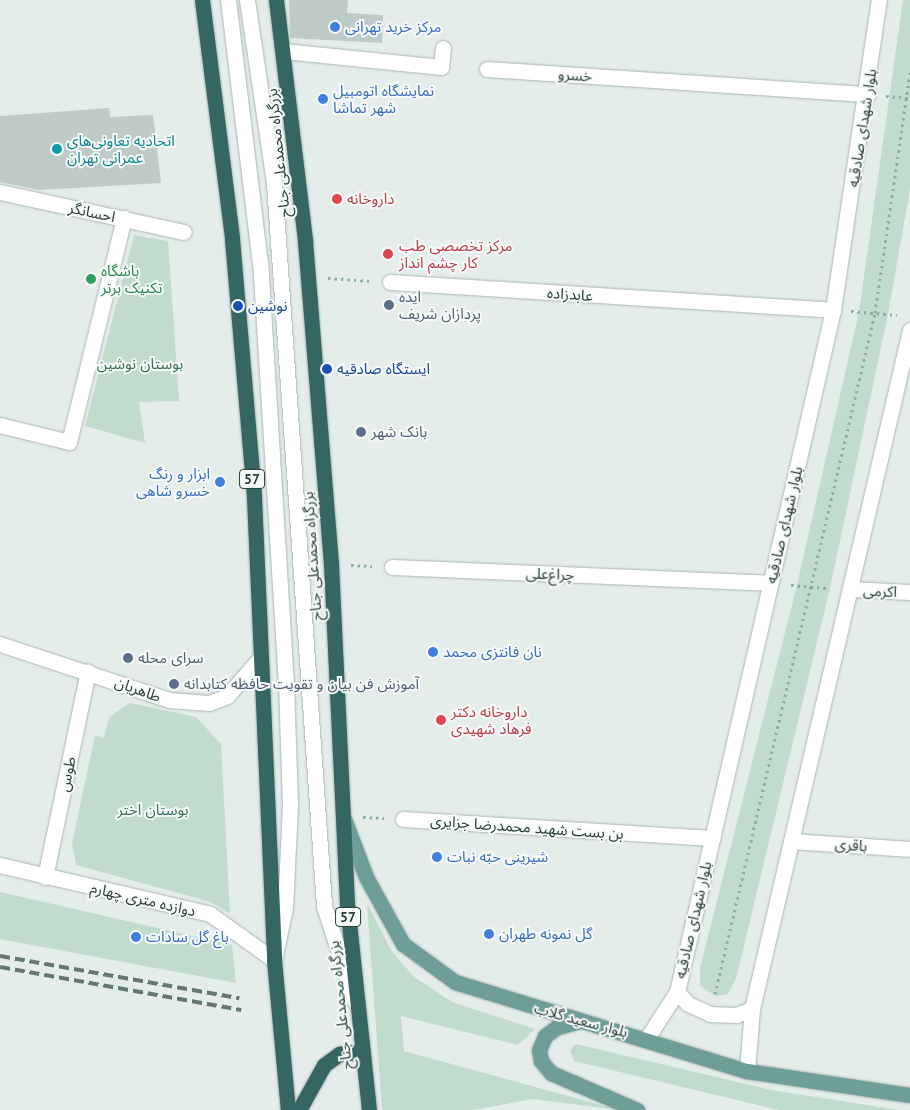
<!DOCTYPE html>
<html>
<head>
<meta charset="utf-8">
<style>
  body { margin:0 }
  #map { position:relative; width:910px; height:1110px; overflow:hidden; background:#e5edeb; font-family:"PT Sans","Noto Sans Arabic",sans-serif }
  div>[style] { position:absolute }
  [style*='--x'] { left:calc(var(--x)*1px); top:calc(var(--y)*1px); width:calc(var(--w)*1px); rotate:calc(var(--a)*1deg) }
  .green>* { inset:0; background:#c1dbcc }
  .building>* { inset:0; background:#becac7 }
  .path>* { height:3px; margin-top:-1.5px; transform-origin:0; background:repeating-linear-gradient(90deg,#8aada7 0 2.5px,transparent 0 6.5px) }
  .roads { filter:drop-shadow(0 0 1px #a8b5b2) drop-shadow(0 0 1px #a8b5b2) }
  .minor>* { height:15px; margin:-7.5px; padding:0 7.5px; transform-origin:7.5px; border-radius:7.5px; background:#fff }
  .major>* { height:15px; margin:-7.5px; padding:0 7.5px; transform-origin:7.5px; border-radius:7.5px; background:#6f9d98 }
  .highway>* { height:15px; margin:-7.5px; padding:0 7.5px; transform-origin:7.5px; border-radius:7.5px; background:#366663 }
  .rail>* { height:4px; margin-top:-2px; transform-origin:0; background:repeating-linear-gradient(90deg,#617875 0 10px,transparent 0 15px) }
  .dots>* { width:14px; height:14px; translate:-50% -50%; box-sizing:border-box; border:2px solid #f6faf8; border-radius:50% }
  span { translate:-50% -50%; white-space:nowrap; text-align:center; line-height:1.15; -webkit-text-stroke:4px #f6faf8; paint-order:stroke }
  .shield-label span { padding:1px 4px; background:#f6faf8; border:1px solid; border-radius:4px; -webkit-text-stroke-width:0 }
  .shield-label { font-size:14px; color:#263d3a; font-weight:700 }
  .shop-label { font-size:15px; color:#366cbe }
  .left { translate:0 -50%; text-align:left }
  .right { translate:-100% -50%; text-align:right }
  .street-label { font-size:15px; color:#263d3a }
  .culture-label { font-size:15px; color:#0d838f }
  .health-label { font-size:15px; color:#be3a42 }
  .leisure-label { font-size:15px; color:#27864d }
  .service-label { font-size:15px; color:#4e5e75 }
  .transit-label { font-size:15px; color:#164399 }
  .park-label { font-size:15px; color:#356f54 }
</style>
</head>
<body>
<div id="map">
  <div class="green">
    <div style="clip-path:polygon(903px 0,910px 0,910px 189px,888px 314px,830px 588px,736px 979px,728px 994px,716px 996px,700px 986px,700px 968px,797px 585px,859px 312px)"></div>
    <div style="clip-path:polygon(134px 235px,168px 241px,179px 401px,139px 402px,145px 443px,85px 426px)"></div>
    <div style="clip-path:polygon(130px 703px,196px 717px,221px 744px,230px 914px,211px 902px,76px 865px,72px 844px,95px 735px,104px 738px,109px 717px)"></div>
    <div style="clip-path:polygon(0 892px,232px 945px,236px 983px,0 939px)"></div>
    <div style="clip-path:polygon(367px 903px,391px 950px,413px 976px,452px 1002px,535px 1029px,518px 1045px,401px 1016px,404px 1051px,619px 1110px,533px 1099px,473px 1110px,382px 1110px)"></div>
    <div style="clip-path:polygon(576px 1044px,771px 1090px,899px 1110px,779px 1110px,574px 1061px,570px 1050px)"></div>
  </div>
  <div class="building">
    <div style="clip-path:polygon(289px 0,348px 0,347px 13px,383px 15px,382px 43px,290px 38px)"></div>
    <div style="clip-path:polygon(109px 108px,110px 117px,153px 115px,161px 183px,39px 190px,0 182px,0 116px)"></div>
  </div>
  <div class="path">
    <div style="--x:886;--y:96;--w:24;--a:5"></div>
    <div style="--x:328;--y:278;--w:44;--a:3.9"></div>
    <div style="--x:851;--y:311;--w:46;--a:5"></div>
    <div style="--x:351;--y:565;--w:21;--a:3"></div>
    <div style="--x:791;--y:585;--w:38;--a:5"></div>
    <div style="--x:363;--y:817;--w:21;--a:3"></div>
    <div style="--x:715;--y:994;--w:700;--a:-76.78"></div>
    <div style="--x:875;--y:313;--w:243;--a:-81.7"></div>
  </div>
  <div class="roads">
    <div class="minor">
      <div style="--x:247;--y:0;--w:185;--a:81.6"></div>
      <div style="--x:274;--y:183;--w:725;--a:86.04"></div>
      <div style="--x:324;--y:906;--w:99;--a:72.3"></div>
      <div style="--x:284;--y:51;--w:158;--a:5.8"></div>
      <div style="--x:441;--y:67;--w:19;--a:-84"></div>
      <div style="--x:487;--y:69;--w:382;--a:3.8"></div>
      <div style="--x:0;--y:192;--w:188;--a:12.3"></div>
      <div style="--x:390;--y:282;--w:444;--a:3.6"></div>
      <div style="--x:0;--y:425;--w:71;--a:13.8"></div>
      <div style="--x:69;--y:442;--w:231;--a:-76.2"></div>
      <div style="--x:392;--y:567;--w:378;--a:2.4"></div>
      <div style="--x:850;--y:589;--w:60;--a:2.9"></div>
      <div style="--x:0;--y:644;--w:178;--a:18.3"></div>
      <div style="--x:169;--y:700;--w:40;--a:4.3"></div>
      <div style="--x:209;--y:703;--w:19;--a:-21"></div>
      <div style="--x:227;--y:696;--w:52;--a:-48.9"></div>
      <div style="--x:403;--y:819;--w:310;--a:3.5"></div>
      <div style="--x:791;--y:841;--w:119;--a:3.8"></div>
      <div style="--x:0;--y:865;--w:216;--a:13.1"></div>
      <div style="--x:210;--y:914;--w:79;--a:35.7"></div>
      <div style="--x:274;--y:960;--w:53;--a:-78.1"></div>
      <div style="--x:285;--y:908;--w:104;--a:-87.2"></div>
      <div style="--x:290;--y:804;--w:120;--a:-91.9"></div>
      <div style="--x:286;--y:684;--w:421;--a:-93.5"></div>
      <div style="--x:260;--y:264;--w:266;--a:-96.9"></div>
      <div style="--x:45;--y:877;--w:210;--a:-78.2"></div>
      <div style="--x:677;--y:992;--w:16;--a:47"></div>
      <div style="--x:688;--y:1004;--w:24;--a:24"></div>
      <div style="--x:710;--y:1014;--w:26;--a:2"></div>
      <div style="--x:736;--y:1015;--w:17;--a:-21"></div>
      <div style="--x:647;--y:1038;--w:55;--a:-56.9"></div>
      <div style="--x:677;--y:992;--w:700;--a:-77.12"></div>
      <div style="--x:833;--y:310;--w:313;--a:-81.6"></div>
      <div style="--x:747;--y:1071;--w:62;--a:-85.4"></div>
      <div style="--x:752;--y:1009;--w:697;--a:-76.9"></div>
    </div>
    <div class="major">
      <div style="--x:344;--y:819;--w:62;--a:69.2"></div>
      <div style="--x:366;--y:877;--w:77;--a:61.1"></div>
      <div style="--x:403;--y:944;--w:64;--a:36.2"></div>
      <div style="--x:455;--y:982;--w:305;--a:17"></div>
      <div style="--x:747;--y:1071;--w:165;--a:8.4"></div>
      <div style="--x:580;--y:1021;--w:24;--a:165"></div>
      <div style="--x:557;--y:1027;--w:15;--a:143"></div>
      <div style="--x:545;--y:1036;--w:15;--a:113"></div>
      <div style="--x:539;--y:1050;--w:11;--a:80"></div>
      <div style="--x:541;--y:1061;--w:16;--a:50"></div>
      <div style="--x:551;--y:1073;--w:94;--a:23.3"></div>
    </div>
    <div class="highway">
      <div style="--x:202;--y:0;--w:241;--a:82.8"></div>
      <div style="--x:232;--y:239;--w:259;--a:85.1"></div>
      <div style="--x:254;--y:497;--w:463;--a:87.5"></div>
      <div style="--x:274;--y:960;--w:151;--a:84.7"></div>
      <div style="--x:276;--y:0;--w:243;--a:83.1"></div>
      <div style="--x:305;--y:241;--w:324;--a:85.4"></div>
      <div style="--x:331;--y:564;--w:340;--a:87.3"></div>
      <div style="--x:347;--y:904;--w:207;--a:83.9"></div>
      <div style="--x:299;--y:1110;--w:51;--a:-60.9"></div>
      <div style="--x:324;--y:1065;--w:19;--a:-36"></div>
      <div style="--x:339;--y:1054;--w:23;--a:-7"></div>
    </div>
  </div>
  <div class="rail">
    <div style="--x:0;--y:956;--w:243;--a:10"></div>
    <div style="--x:0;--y:967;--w:245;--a:10.1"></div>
  </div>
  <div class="dots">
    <div style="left:335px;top:27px;background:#3f7fe0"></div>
    <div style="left:323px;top:99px;background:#3f7fe0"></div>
    <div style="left:57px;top:149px;background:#0f9aa8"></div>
    <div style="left:337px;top:199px;background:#e0444e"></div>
    <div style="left:388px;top:254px;background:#e0444e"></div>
    <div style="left:91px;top:279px;background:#2e9e5b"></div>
    <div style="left:389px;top:305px;background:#5c6f8a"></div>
    <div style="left:238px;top:306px;background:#1a4fb4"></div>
    <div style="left:327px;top:369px;background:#1a4fb4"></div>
    <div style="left:361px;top:432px;background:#5c6f8a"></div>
    <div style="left:220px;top:482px;background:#3f7fe0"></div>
    <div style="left:433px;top:652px;background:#3f7fe0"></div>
    <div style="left:128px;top:658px;background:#5c6f8a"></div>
    <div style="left:174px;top:684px;background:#5c6f8a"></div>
    <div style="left:441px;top:720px;background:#e0444e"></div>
    <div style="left:437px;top:857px;background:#3f7fe0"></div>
    <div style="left:489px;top:934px;background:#3f7fe0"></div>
    <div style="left:136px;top:937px;background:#3f7fe0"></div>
  </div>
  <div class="shield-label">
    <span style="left:252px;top:479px">57</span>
    <span style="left:348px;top:917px">57</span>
  </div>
  <div class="shop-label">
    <span class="left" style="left:345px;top:27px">مرکز خرید تهرانی</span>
    <span class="left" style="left:333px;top:99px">نمایشگاه اتومبیل<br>شهر تماشا</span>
    <span class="right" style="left:210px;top:482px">ابزار و رنگ<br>خسرو شاهی</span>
    <span class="left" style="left:443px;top:652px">نان فانتزی محمد</span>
    <span class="left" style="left:447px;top:857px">شیرینی حبّه نبات</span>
    <span class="left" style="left:499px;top:934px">گل نمونه طهران</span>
    <span class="left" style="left:146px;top:937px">باغ گل سادات</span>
  </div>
  <div class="street-label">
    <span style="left:575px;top:75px;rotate:4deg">خسرو</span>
    <span style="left:862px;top:128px;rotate:-81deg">بلوار شهدای صادقیه</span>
    <span style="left:278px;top:153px;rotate:-96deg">بزرگراه محمدعلی جناح</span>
    <span style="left:92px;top:212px;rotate:12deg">احسانگر</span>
    <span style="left:570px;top:294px;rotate:4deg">عابدزاده</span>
    <span style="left:784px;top:525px;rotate:-77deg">بلوار شهدای صادقیه</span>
    <span style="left:312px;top:556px;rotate:-94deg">بزرگراه محمدعلی جناح</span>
    <span style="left:550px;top:574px;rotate:2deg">چراغ‌علی</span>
    <span style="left:880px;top:591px;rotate:3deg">اکرمی</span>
    <span style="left:138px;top:689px;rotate:20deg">طاهریان</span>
    <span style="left:67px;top:774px;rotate:-78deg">طوس</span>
    <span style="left:527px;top:827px;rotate:4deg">بن بست شهید محمدرضا جزایری</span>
    <span style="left:851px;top:845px;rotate:4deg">باقری</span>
    <span style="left:143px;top:899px;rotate:13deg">دوازده متری چهارم</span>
    <span style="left:693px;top:920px;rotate:-77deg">بلوار شهدای صادقیه</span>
    <span style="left:340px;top:1005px;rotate:-96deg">بزرگراه محمدعلی جناح</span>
    <span style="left:581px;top:1020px;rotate:15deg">بلوار سعید گلاب</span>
  </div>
  <div class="culture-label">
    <span class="left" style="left:67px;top:149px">اتحادیه تعاونی‌های<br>عمرانی تهران</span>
  </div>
  <div class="health-label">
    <span class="left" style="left:347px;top:199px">داروخانه</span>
    <span class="left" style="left:399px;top:254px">مرکز تخصصی طب<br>کار چشم انداز</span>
    <span class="left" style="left:451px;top:720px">داروخانه دکتر<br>فرهاد شهیدی</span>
  </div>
  <div class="leisure-label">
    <span class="left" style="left:101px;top:279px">باشگاه<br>تکنیک برتر</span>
  </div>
  <div class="service-label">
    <span class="left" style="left:399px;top:305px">ایده<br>پردازان شریف</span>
    <span class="left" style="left:371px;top:432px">بانک شهر</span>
    <span class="left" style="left:138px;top:658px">سرای محله</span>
    <span class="left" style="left:184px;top:684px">آموزش فن بیان و تقویت حافظه کتابدانه</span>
  </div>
  <div class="transit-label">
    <span class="left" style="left:248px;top:306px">نوشین</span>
    <span class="left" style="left:337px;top:369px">ایستگاه صادقیه</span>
  </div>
  <div class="park-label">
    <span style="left:140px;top:364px">بوستان نوشین</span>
    <span style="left:153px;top:810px">بوستان اختر</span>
  </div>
</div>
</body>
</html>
